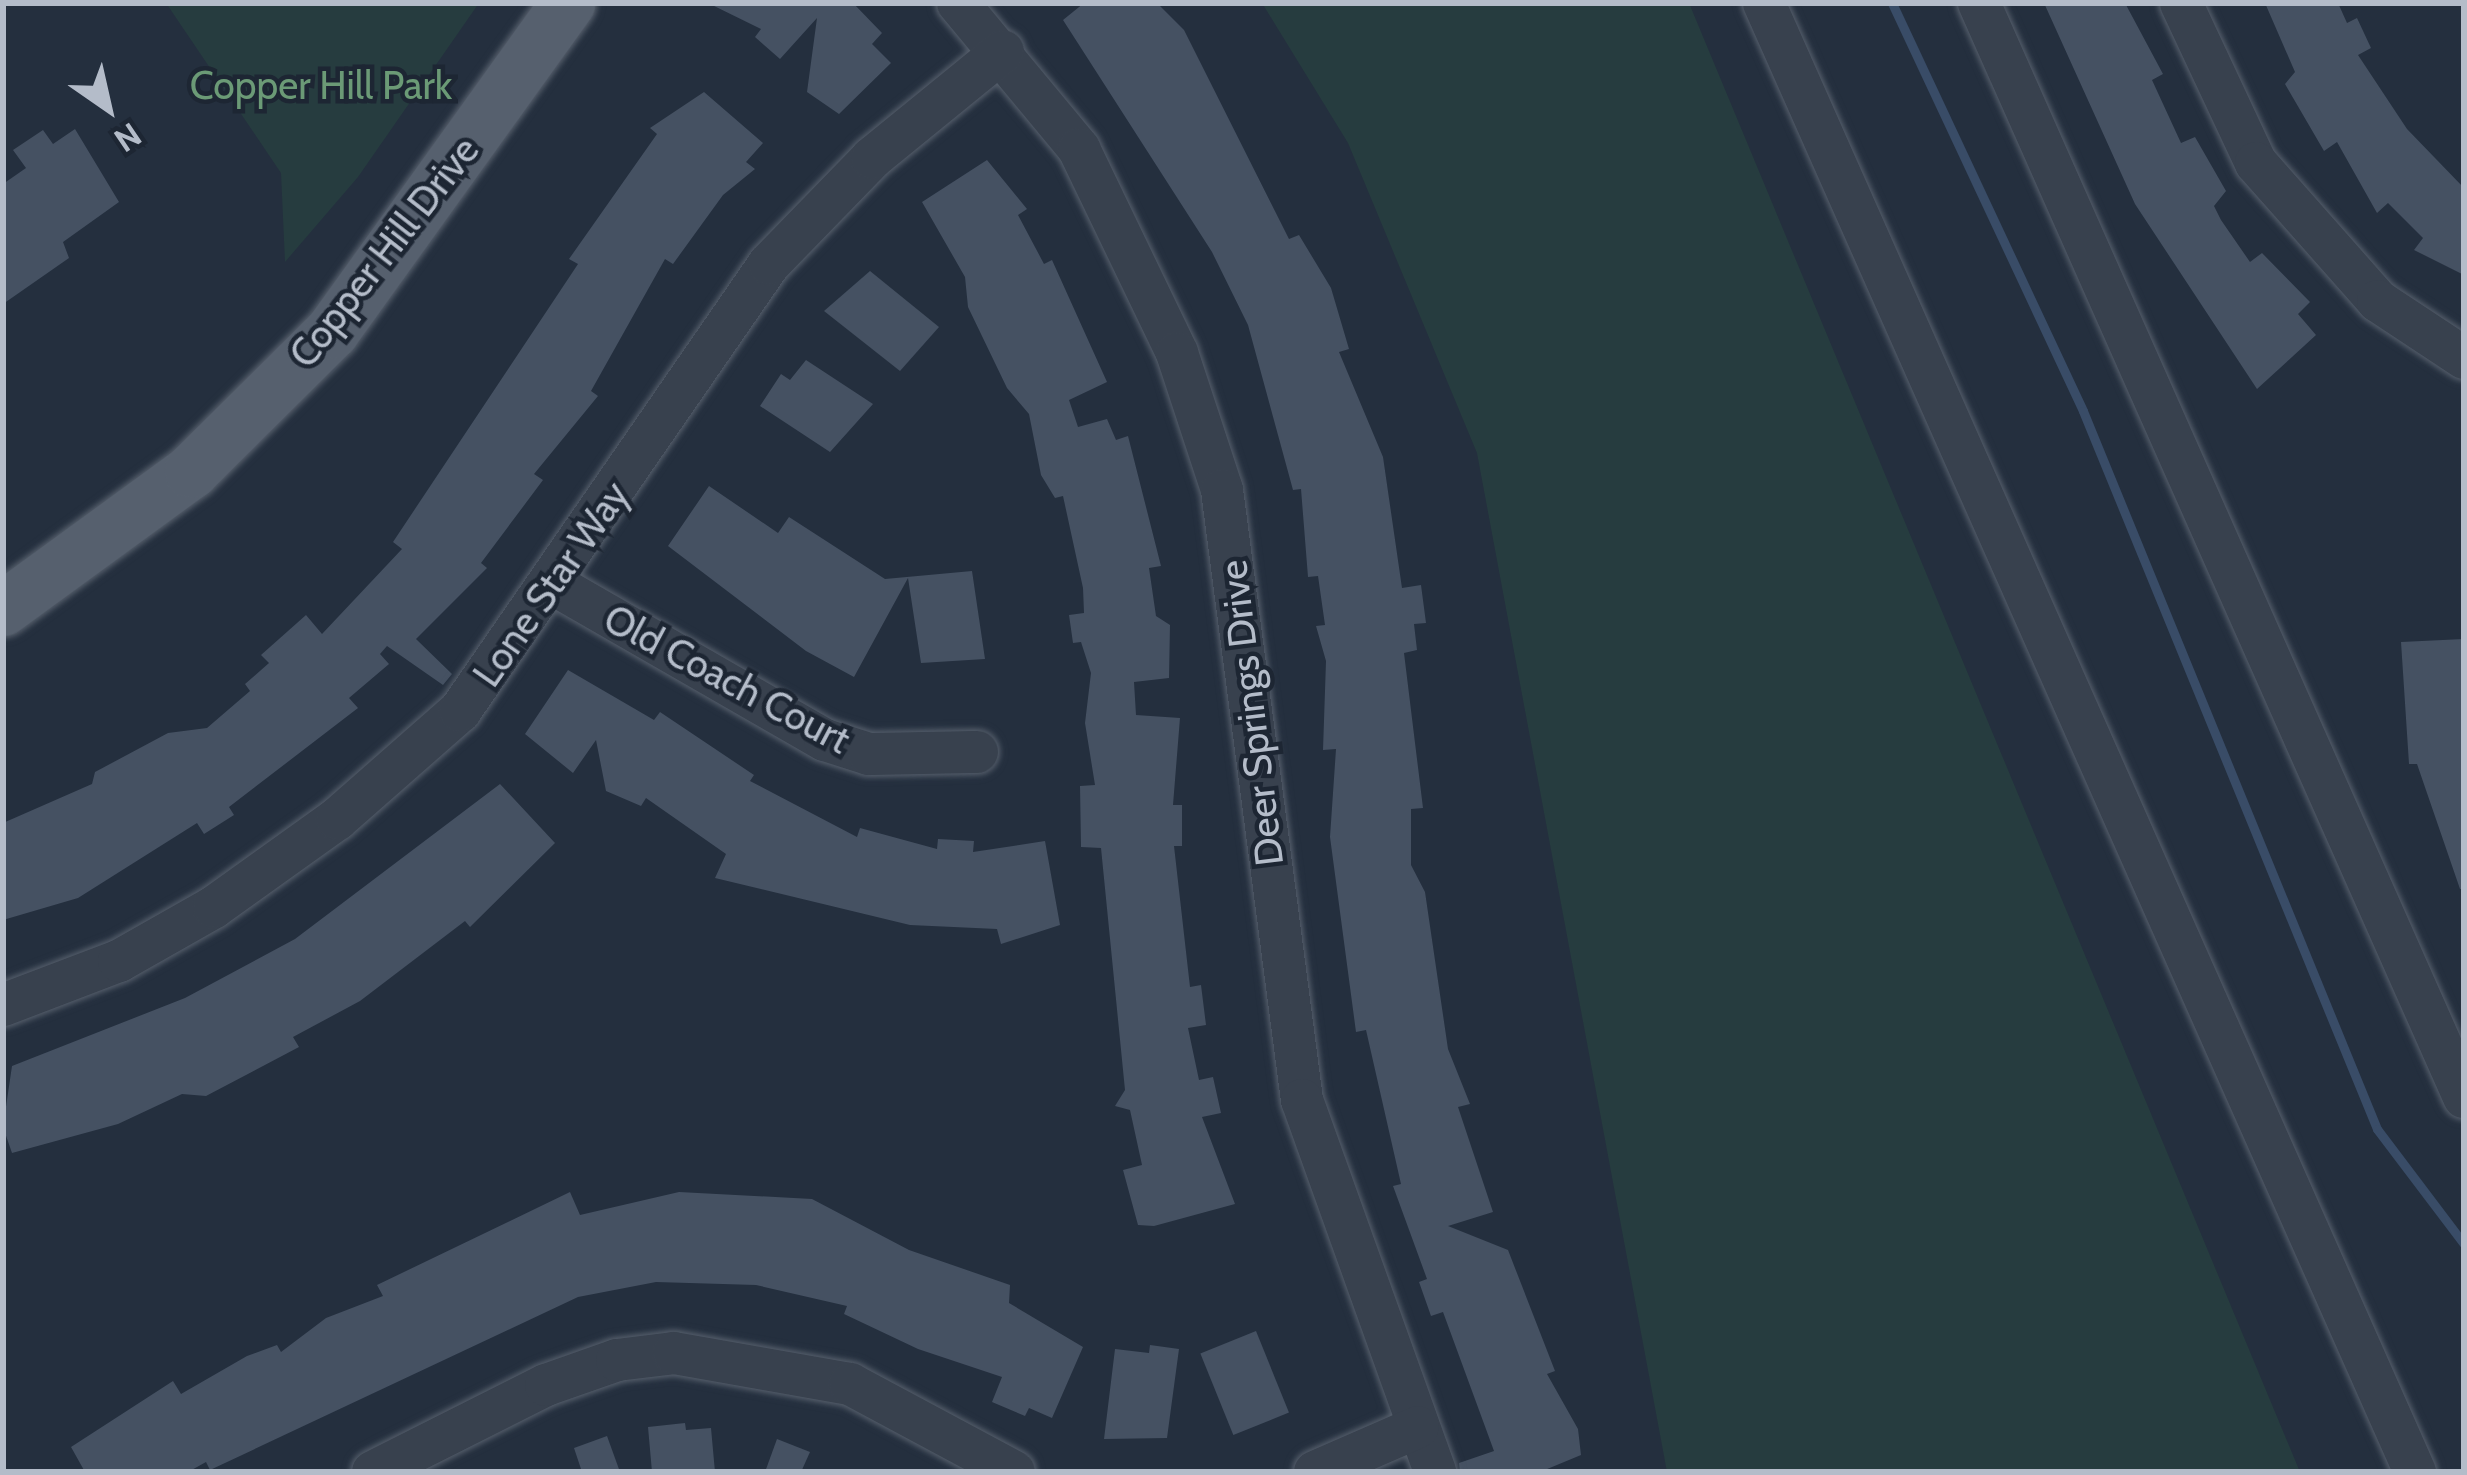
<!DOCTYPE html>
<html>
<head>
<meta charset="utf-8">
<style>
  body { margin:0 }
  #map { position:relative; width:2467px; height:1475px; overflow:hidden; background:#242f3e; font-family:Cabin,sans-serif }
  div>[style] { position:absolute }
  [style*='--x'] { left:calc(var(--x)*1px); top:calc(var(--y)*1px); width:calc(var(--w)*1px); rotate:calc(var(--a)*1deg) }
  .green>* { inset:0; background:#263c3f }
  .stream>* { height:9px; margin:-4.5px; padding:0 4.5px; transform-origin:4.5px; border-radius:4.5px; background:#394c67 }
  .building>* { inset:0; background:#455162; transform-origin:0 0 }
  .roads { filter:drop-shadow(0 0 3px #565f6c) drop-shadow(0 0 3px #565f6c) }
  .minor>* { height:42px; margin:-21px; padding:0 21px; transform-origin:21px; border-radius:21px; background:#38414e }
  .major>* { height:54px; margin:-27px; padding:0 27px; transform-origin:27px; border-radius:27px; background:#56606e }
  span { translate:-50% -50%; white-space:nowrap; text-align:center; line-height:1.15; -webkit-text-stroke:9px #1d2633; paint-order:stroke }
  .park-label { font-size:39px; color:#6b9a76 }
  .street-label { font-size:39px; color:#b4bcc9 }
  .frame { position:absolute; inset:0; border:6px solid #b4bcc9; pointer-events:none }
  .north { position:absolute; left:48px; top:48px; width:120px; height:120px; -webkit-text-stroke:9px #1d2633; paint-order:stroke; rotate:146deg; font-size:33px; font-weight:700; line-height:48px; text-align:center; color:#b4bcc9 }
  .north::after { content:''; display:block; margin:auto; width:42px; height:54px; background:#b4bcc9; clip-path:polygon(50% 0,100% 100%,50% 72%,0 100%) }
</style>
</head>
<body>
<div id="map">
  <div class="green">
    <div style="clip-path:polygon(166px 3px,479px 3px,358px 177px,285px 262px,281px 173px)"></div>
    <div style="clip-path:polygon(1262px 3px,1689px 3px,2300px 1472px,1667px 1472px,1477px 453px,1348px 143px)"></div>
  </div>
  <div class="stream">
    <div style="--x:1892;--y:3;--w:450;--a:64.9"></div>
    <div style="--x:2083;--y:411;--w:776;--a:67.73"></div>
    <div style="--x:2377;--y:1129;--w:144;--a:52.9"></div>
  </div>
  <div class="building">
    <div style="clip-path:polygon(708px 3px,853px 3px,882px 33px,872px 44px,891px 63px,839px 114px,807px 92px,817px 18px,780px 59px,755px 37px,761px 29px)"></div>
    <div style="clip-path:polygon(1084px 3px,1157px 3px,1184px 30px,1289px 239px,1299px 235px,1331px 288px,1349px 349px,1339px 352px,1383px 457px,1402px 588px,1421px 585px,1426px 623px,1414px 624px,1417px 650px,1404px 653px,1423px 808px,1411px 809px,1411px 865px,1425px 892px,1448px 1049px,1470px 1104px,1458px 1107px,1493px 1212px,1448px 1226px,1508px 1250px,1555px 1371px,1547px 1374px,1578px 1429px,1581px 1455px,1540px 1472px,1460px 1472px,1459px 1463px,1494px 1451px,1443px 1312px,1431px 1316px,1419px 1282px,1427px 1279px,1393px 1186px,1401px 1184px,1366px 1030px,1356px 1032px,1330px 837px,1336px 749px,1323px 750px,1326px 661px,1316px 626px,1325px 625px,1318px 576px,1308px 577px,1301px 489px,1293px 490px,1248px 325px,1212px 252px,1063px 20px)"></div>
    <div style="clip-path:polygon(2044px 3px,2125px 3px,2163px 74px,2152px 80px,2181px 143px,2195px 137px,2226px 191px,2214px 206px,2221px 220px,2250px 262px,2262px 253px,2310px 302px,2298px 314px,2316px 335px,2257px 389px,2135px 204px)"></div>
    <div style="clip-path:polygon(2265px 3px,2338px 3px,2347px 23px,2357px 18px,2371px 48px,2358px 55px,2407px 129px,2464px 188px,2464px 275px,2414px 250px,2423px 238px,2388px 203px,2377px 213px,2337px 142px,2324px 151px,2285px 84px,2295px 72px)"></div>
    <div style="clip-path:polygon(704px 92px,763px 143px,746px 162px,755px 169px,723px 195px,673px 264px,665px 259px,591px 391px,598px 396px,534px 474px,543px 480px,481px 563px,487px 568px,416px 639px,452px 674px,443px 685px,387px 646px,380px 654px,389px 664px,349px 698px,358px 708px,229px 807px,234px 815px,204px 834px,197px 823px,78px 898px,3px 920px,3px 823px,92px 784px,95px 772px,168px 733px,207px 728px,250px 691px,245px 684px,269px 663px,261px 655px,306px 615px,322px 634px,402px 549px,393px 542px,578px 264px,569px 259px,657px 134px,650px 128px)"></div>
    <div style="clip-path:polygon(75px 129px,119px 202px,63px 242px,69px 258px,3px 304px,3px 184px,26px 168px,13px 150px,43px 130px,53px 144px)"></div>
    <div style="clip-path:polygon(987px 160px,1027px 209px,1018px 215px,1044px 264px,1052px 260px,1107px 382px,1069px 400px,1078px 427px,1107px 419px,1116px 440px,1128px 436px,1161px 566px,1149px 568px,1156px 616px,1170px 625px,1169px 678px,1134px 682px,1136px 715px,1180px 718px,1173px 805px,1182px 805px,1182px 846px,1174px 846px,1190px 987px,1201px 985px,1206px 1025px,1188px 1028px,1199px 1080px,1213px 1077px,1221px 1113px,1202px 1117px,1235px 1204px,1154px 1226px,1138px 1225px,1123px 1170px,1142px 1165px,1130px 1110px,1115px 1106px,1125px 1090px,1101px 848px,1081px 847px,1080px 786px,1095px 785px,1085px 723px,1091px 673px,1081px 642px,1073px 643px,1069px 615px,1084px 613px,1083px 588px,1063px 496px,1055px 498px,1041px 475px,1029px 414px,1007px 388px,968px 307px,965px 277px,922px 202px)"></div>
    <div style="clip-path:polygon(870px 271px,939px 327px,900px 371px,824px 311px)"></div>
    <div style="clip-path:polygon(806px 360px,873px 404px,830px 452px,760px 406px,781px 374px,790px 380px)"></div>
    <div style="clip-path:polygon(709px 486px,778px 533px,789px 517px,885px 579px,972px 571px,985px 659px,921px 663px,908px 578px,854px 677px,806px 651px,668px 546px)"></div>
    <div style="clip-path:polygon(2464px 639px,2464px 889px,2460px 889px,2417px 764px,2409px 764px,2401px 642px)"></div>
    <div style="clip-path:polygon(568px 670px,654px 720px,660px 712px,754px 775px,750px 781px,857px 837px,860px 828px,937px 849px,938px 839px,974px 841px,973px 852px,1045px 841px,1060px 925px,1001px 944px,997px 929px,910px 925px,715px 878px,726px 854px,646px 798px,641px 806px,606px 791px,596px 740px,573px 773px,525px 734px)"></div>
    <div style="clip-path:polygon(500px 784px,555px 843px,470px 927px,465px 921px,360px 1001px,293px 1037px,299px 1047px,206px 1096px,182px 1094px,118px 1124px,12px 1153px,3px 1127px,12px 1066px,185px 998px,295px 939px)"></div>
    <div style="clip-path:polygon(570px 1192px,580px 1215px,679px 1192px,812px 1199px,909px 1250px,1010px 1285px,1009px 1303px,1083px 1347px,1052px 1418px,1029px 1408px,1025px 1416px,992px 1402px,1002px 1377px,918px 1349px,844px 1314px,847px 1306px,756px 1285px,656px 1282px,578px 1297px,210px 1470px,206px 1462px,188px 1472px,85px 1472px,71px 1447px,173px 1381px,181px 1394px,247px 1356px,277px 1345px,281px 1352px,326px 1318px,383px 1296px,377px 1285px)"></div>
    <div style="left:1256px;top:1331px;width:88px;height:60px;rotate:68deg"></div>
    <div style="clip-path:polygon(1150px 1345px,1179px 1349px,1167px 1438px,1104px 1439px,1115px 1349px,1149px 1353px)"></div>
    <div style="clip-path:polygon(685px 1423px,686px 1430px,711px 1428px,715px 1472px,652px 1472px,648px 1427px)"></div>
    <div style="clip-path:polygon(607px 1436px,620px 1472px,582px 1472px,574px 1448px)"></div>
    <div style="clip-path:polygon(777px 1439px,810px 1452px,801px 1472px,765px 1472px)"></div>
  </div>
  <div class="roads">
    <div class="minor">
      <div style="--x:958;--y:3;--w:190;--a:50.3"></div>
      <div style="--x:1079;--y:149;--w:226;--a:64.3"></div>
      <div style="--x:1177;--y:353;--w:144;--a:71.8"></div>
      <div style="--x:1222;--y:490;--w:615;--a:82.53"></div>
      <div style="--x:1302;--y:1100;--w:395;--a:70.3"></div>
      <div style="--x:1764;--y:3;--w:1607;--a:66.1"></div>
      <div style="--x:1979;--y:3;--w:1197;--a:66.09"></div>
      <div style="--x:2181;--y:3;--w:177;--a:64.9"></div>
      <div style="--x:2256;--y:163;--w:184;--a:48.5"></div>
      <div style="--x:2378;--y:301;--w:103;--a:33.5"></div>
      <div style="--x:555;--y:585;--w:311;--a:29.9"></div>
      <div style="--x:825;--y:740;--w:46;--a:17.7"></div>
      <div style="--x:869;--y:754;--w:108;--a:-1.1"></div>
      <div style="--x:3;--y:1005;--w:124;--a:-20.8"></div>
      <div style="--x:119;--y:961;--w:109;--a:-29.6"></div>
      <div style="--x:214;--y:907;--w:151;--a:-35.6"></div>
      <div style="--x:337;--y:819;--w:164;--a:-41.3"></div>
      <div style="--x:460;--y:711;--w:543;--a:-55.34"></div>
      <div style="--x:769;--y:264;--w:148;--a:-45.8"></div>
      <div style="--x:872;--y:158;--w:169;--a:-39.2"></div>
      <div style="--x:373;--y:1472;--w:194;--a:-26.7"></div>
      <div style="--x:546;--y:1385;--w:75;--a:-19.4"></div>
      <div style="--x:617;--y:1360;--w:57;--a:-7"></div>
      <div style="--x:674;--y:1353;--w:179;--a:10"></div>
      <div style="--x:850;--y:1384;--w:186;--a:28.2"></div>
      <div style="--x:1315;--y:1472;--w:112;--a:-23.6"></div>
    </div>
    <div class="major">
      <div style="--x:3;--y:609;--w:234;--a:-36.1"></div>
      <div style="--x:192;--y:471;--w:197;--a:-44.8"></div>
      <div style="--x:332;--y:332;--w:405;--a:-54.3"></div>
    </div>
  </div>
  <div class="park-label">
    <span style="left:321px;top:85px">Copper Hill Park</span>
  </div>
  <div class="street-label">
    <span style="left:384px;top:252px;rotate:-52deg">Copper Hill Drive</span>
    <span style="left:551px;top:584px;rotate:-55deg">Lone Star Way</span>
    <span style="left:727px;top:679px;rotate:28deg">Old Coach Court</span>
    <span style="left:1251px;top:713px;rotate:-97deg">Deer Springs Drive</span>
  </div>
  <div class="frame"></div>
  <div class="north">N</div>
</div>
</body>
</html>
